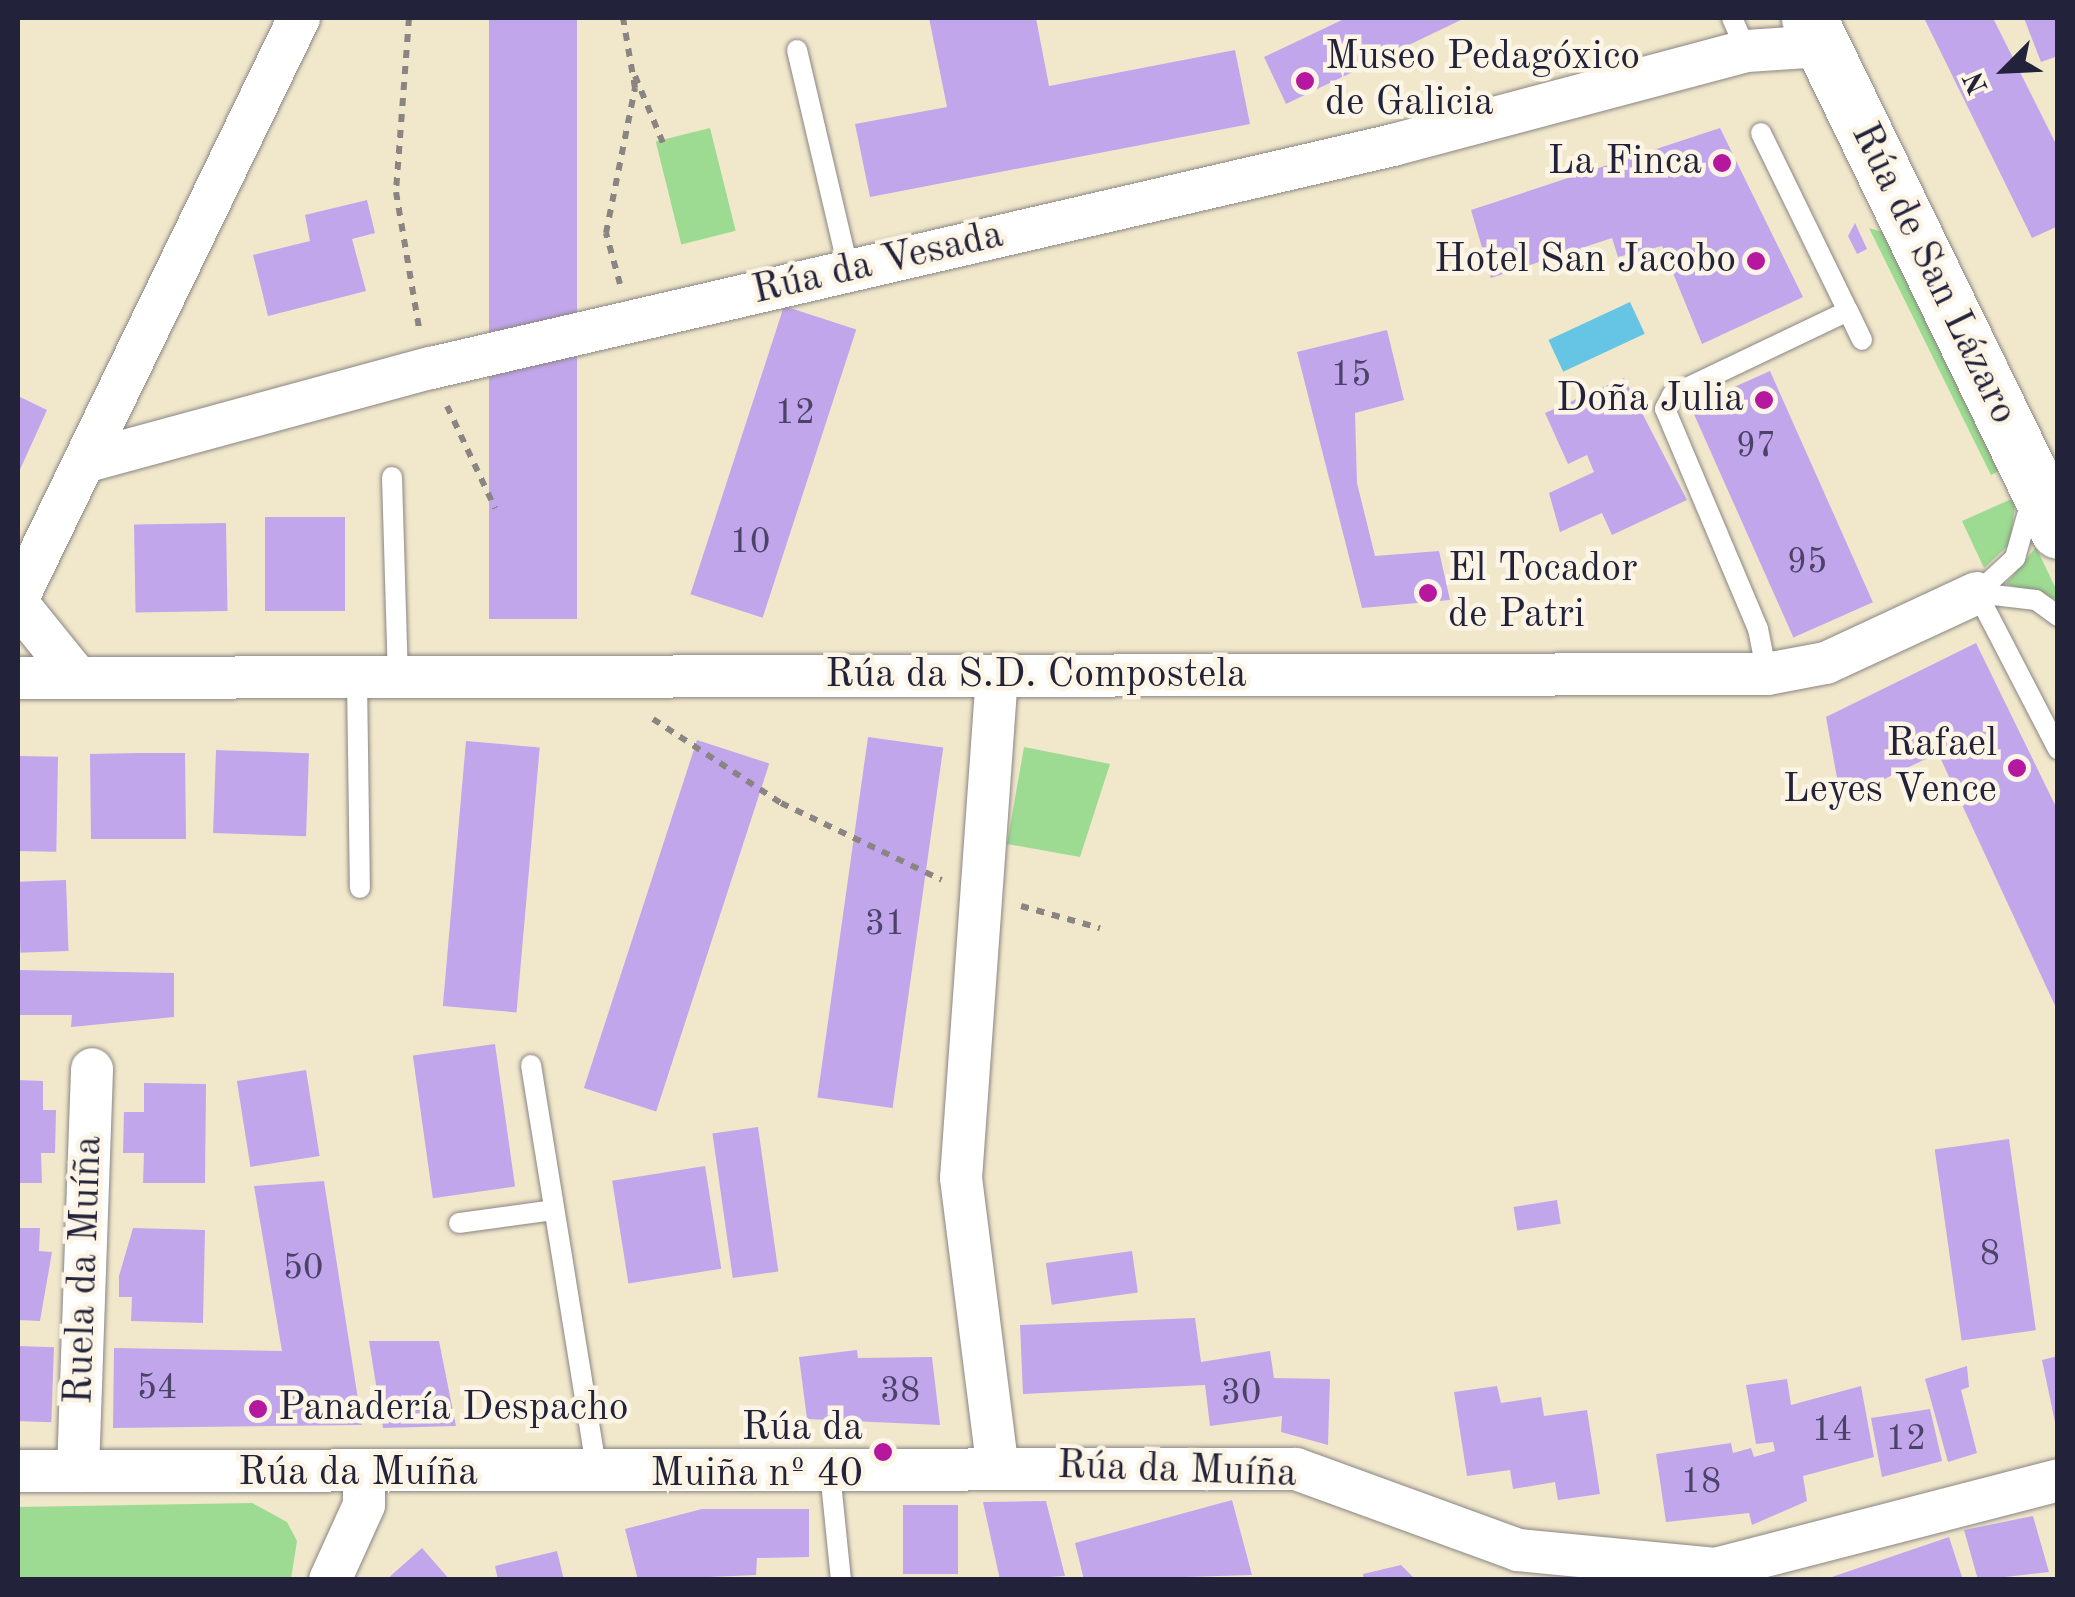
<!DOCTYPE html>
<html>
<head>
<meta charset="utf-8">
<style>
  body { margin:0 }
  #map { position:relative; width:2075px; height:1597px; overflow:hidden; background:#f1e8cb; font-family:"Old Standard TT",serif }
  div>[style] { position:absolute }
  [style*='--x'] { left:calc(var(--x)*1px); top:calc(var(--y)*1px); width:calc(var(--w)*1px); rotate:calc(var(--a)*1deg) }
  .green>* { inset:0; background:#9cdb91; transform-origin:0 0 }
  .water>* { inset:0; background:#66c4e4; transform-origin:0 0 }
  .building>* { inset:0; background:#c1a6ec; transform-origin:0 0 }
  .path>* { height:6px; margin-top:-3px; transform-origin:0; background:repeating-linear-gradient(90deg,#8a8583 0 8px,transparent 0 16px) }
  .roads { filter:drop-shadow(0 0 2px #8a8583) drop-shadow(0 0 2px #8a8583) }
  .lane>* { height:20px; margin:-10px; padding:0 10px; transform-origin:10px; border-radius:10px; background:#fff }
  .street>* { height:42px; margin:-21px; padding:0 21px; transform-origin:21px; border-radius:21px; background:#fff }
  .primary>* { height:55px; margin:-27.5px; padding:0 27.5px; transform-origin:27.5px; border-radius:27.5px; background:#fff }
  .dots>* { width:28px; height:28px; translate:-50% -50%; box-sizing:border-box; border:5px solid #fcf5e5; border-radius:50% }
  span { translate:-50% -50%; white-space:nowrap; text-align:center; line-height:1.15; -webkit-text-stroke:9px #fcf5e5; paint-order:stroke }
  .number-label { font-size:35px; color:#4a4367 }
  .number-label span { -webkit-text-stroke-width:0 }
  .poi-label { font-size:40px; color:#22223b }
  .left { translate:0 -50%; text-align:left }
  .right { translate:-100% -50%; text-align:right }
  .street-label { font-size:40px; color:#22223b }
  .frame { position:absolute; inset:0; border:20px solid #22223b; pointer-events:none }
  .north { position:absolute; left:1955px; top:20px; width:100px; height:100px; -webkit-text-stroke:8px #fcf5e5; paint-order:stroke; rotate:246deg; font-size:28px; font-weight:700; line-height:40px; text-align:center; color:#22223b }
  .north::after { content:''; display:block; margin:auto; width:35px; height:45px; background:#22223b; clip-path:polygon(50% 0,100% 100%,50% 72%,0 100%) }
</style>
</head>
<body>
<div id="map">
  <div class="green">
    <div style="left:710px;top:128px;width:106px;height:56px;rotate:76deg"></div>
    <div style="clip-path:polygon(1869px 228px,1892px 235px,2004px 469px,1991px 475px)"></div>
    <div style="clip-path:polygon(2016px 497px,2010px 544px,1984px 568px,1962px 521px)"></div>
    <div style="clip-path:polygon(2036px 547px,2057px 591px,2057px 599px,2006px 584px)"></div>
    <div style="clip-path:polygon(1024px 747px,1110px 764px,1080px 857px,1007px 844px)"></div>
    <div style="clip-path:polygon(252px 1503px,287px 1522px,297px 1541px,291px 1579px,18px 1579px,18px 1507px)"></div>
  </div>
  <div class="water">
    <div style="left:1630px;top:302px;width:35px;height:90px;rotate:65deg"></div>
  </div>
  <div class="building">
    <div style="left:489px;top:18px;width:88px;height:601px"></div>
    <div style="clip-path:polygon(929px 18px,1036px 18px,1049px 86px,1235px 50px,1250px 124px,870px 197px,855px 124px,947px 107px)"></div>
    <div style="clip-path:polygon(1346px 18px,1465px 18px,1286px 104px,1264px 57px)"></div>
    <div style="clip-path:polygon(1924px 18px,1993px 18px,2058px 148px,2058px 226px,2032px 238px)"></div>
    <div style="clip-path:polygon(2024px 18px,2058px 18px,2058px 56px,2041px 62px)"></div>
    <div style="clip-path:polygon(1720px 128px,1803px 297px,1702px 344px,1662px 246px,1618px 257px,1612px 238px,1491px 278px,1471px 210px)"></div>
    <div style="clip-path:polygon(367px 200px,375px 233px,352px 239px,366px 291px,268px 316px,253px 255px,310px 241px,305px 215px)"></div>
    <div style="clip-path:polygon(1855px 223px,1867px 249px,1857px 254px,1848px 236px)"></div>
    <div style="left:784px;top:306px;width:76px;height:303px;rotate:18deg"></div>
    <div style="clip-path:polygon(1387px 330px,1404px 400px,1355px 413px,1357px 483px,1375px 556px,1439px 551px,1450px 600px,1362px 608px,1297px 352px)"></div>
    <div style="left:1770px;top:371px;width:253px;height:87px;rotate:66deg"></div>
    <div style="clip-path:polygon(1624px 378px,1687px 500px,1612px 535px,1602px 513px,1560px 532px,1549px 493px,1594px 472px,1587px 455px,1568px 464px,1545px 413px)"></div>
    <div style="clip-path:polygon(18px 396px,47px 410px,18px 474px)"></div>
    <div style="left:265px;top:517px;width:80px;height:94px"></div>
    <div style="left:226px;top:523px;width:88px;height:92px;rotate:89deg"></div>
    <div style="clip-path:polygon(1976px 643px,2058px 811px,2058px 1012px,1938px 753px,1841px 800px,1826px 717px)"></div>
    <div style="left:868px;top:737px;width:76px;height:364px;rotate:8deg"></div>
    <div style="left:697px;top:740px;width:76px;height:366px;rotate:18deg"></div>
    <div style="left:466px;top:741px;width:74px;height:266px;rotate:5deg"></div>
    <div style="left:216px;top:750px;width:93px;height:83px;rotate:2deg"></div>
    <div style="clip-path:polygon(137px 753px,185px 753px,186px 839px,91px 839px,90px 754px)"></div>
    <div style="left:18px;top:756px;width:40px;height:95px;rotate:1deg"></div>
    <div style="left:66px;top:880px;width:71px;height:48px;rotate:88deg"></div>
    <div style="clip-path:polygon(18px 970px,174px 973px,174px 1017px,71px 1027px,72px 1015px,18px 1015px)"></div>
    <div style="left:495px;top:1044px;width:144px;height:83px;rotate:82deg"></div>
    <div style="left:306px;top:1070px;width:87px;height:70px;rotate:81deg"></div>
    <div style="clip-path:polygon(18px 1080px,43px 1081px,43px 1110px,56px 1110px,55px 1153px,41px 1153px,42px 1183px,18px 1183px)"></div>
    <div style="clip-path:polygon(144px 1083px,206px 1084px,205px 1183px,143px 1183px,144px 1153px,123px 1153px,124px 1112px,144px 1112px)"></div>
    <div style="left:758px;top:1127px;width:146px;height:46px;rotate:82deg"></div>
    <div style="left:2009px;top:1139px;width:193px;height:75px;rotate:82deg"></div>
    <div style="left:705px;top:1166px;width:104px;height:94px;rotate:81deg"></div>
    <div style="clip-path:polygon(324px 1181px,362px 1425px,113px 1428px,114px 1348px,282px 1351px,254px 1186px)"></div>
    <div style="left:1557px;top:1200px;width:24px;height:44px;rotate:81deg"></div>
    <div style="clip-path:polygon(18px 1228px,40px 1228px,39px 1251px,52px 1252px,40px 1321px,18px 1320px)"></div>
    <div style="clip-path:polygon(133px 1228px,205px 1230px,203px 1323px,131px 1321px,132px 1297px,119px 1297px,119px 1276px)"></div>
    <div style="left:1132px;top:1251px;width:42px;height:87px;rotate:82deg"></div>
    <div style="clip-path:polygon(1195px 1318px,1201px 1362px,1270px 1351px,1274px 1378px,1330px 1379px,1328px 1445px,1281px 1432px,1282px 1416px,1210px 1426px,1205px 1385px,1023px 1394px,1020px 1325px)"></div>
    <div style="clip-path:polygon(369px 1341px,439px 1341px,456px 1426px,383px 1428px)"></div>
    <div style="left:18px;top:1346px;width:36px;height:75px;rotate:2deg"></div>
    <div style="clip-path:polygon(857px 1350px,858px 1358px,932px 1357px,940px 1425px,807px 1419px,799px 1357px)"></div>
    <div style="clip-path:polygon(2058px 1356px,2058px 1427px,2056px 1427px,2042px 1360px)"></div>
    <div style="clip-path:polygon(1967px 1366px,1969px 1387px,1961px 1390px,1977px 1453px,1948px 1462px,1925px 1379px)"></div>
    <div style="clip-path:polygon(1787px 1379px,1791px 1405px,1861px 1386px,1874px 1457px,1803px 1476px,1807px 1501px,1752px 1525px,1749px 1513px,1666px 1522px,1656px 1454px,1731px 1443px,1733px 1453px,1751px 1448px,1754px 1457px,1775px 1451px,1773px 1442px,1756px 1444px,1746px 1385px)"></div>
    <div style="clip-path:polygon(1497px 1386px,1501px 1403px,1541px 1397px,1544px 1416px,1587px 1410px,1600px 1494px,1558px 1500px,1555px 1482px,1513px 1489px,1510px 1470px,1467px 1476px,1454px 1392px)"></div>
    <div style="clip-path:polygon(1930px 1409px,1942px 1461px,1882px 1477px,1871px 1418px)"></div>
    <div style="clip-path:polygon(1232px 1500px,1252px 1575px,1084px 1580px,1075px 1543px)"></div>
    <div style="clip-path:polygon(1046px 1501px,1065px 1576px,1000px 1580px,983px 1502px)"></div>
    <div style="left:903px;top:1505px;width:55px;height:69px"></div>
    <div style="clip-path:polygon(702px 1509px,809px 1509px,809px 1557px,757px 1558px,756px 1575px,638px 1580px,625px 1529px)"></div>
    <div style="clip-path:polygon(2033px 1516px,2049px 1572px,1978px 1580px,1964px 1530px)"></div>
    <div style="clip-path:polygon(1949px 1537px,1963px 1580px,1826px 1580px,1826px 1579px)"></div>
    <div style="clip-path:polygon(422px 1548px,450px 1580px,386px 1580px)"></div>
    <div style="clip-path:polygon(557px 1551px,564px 1580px,498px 1580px,495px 1566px)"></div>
    <div style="clip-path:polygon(1401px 1565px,1416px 1580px,1364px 1580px,1363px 1574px)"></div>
  </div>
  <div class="path">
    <div style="--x:409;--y:18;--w:174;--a:94.3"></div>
    <div style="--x:396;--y:192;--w:138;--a:80.4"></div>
    <div style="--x:635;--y:76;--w:73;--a:67.3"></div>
    <div style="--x:620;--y:284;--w:53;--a:-105.4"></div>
    <div style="--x:606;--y:233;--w:148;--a:-78.7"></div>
    <div style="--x:635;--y:88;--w:71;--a:-99.7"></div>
    <div style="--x:447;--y:406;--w:113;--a:64.8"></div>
    <div style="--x:653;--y:719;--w:153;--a:33.3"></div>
    <div style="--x:781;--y:803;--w:178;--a:25.6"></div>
    <div style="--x:1021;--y:906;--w:82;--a:15.6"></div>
  </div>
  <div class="roads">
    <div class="lane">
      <div style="--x:1732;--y:18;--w:36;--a:66"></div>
      <div style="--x:797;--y:50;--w:228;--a:76.8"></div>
      <div style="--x:1761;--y:133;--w:198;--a:64"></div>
      <div style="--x:392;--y:477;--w:201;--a:88.3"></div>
      <div style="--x:1977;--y:593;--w:176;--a:62.6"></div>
      <div style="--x:1977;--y:593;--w:52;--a:-42.6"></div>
      <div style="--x:2015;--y:558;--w:55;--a:-74.2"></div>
      <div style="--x:1977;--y:593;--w:59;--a:6.8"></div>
      <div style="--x:2036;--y:600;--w:27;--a:36"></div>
      <div style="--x:1767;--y:674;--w:46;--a:-101.3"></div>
      <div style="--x:1758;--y:629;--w:239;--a:-112.9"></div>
      <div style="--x:1665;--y:409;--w:16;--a:-63"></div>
      <div style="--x:1672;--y:395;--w:195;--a:-25.5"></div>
      <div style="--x:1848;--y:311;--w:32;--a:64"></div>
      <div style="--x:357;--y:679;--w:209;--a:89.2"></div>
      <div style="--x:531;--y:1065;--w:412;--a:80.8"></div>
      <div style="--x:459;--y:1223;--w:96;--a:-7.8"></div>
      <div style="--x:830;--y:1472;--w:109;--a:84.2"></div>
    </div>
    <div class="street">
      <div style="--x:84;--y:462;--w:360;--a:-15.2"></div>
      <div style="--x:431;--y:368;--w:988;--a:-13.05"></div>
      <div style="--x:1393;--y:145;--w:366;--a:-14.9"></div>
      <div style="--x:1747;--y:51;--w:75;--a:-3.8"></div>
      <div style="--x:18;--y:598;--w:644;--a:-64.15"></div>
      <div style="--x:18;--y:604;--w:94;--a:51.1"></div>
      <div style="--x:997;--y:675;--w:504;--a:94.09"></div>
      <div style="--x:961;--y:1178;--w:293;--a:82.8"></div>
      <div style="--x:18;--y:678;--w:1749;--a:-0.13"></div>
      <div style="--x:1767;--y:674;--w:60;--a:-10.6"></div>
      <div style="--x:1826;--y:663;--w:166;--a:-24.9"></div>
      <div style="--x:18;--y:1471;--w:1278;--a:-0.09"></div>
      <div style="--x:1296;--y:1469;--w:236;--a:20"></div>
      <div style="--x:1518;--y:1550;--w:198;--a:5.5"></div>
      <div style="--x:1715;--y:1569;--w:354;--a:-14.5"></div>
      <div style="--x:78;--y:1471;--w:402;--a:-88"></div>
      <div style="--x:330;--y:1580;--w:82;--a:-65.6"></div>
      <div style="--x:364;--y:1505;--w:31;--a:-90"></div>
    </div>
    <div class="primary">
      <div style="--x:1809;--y:18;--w:570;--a:64.11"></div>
    </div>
  </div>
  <div class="dots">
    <div style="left:1305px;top:81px;background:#b5179e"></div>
    <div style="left:1722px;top:163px;background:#b5179e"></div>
    <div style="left:1756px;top:261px;background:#b5179e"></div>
    <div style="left:1764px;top:400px;background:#b5179e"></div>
    <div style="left:1428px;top:593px;background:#b5179e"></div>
    <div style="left:2017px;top:768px;background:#b5179e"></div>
    <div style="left:258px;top:1409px;background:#b5179e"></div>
    <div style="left:883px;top:1452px;background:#b5179e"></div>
  </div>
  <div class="number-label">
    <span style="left:1351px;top:376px">15</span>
    <span style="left:795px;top:414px">12</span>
    <span style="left:1756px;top:447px">97</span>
    <span style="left:750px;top:543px">10</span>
    <span style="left:1807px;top:563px">95</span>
    <span style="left:885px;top:925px">31</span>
    <span style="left:1990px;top:1255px">8</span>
    <span style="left:303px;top:1269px">50</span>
    <span style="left:157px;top:1389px">54</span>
    <span style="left:900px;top:1392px">38</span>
    <span style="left:1241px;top:1394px">30</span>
    <span style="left:1832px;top:1431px">14</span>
    <span style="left:1906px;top:1440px">12</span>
    <span style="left:1701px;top:1483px">18</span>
  </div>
  <div class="poi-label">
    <span class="left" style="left:1325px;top:81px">Museo Pedagóxico<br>de Galicia</span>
    <span class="right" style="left:1702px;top:163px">La Finca</span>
    <span class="right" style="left:1736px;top:261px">Hotel San Jacobo</span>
    <span class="right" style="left:1744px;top:400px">Doña Julia</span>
    <span class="left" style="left:1448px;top:593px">El Tocador<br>de Patri</span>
    <span class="right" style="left:1997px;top:768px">Rafael<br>Leyes Vence</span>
    <span class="left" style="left:278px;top:1409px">Panadería Despacho</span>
    <span class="right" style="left:863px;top:1452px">Rúa da<br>Muiña nº 40</span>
  </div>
  <div class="street-label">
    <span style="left:878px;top:264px;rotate:-13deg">Rúa da Vesada</span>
    <span style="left:1933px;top:274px;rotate:64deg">Rúa de San Lázaro</span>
    <span style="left:1036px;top:676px">Rúa da S.D. Compostela</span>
    <span style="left:85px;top:1270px;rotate:-88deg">Ruela da Muíña</span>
    <span style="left:1177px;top:1471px;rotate:2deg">Rúa da Muíña</span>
    <span style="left:358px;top:1474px">Rúa da Muíña</span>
  </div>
  <div class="frame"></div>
  <div class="north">N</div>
</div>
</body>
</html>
